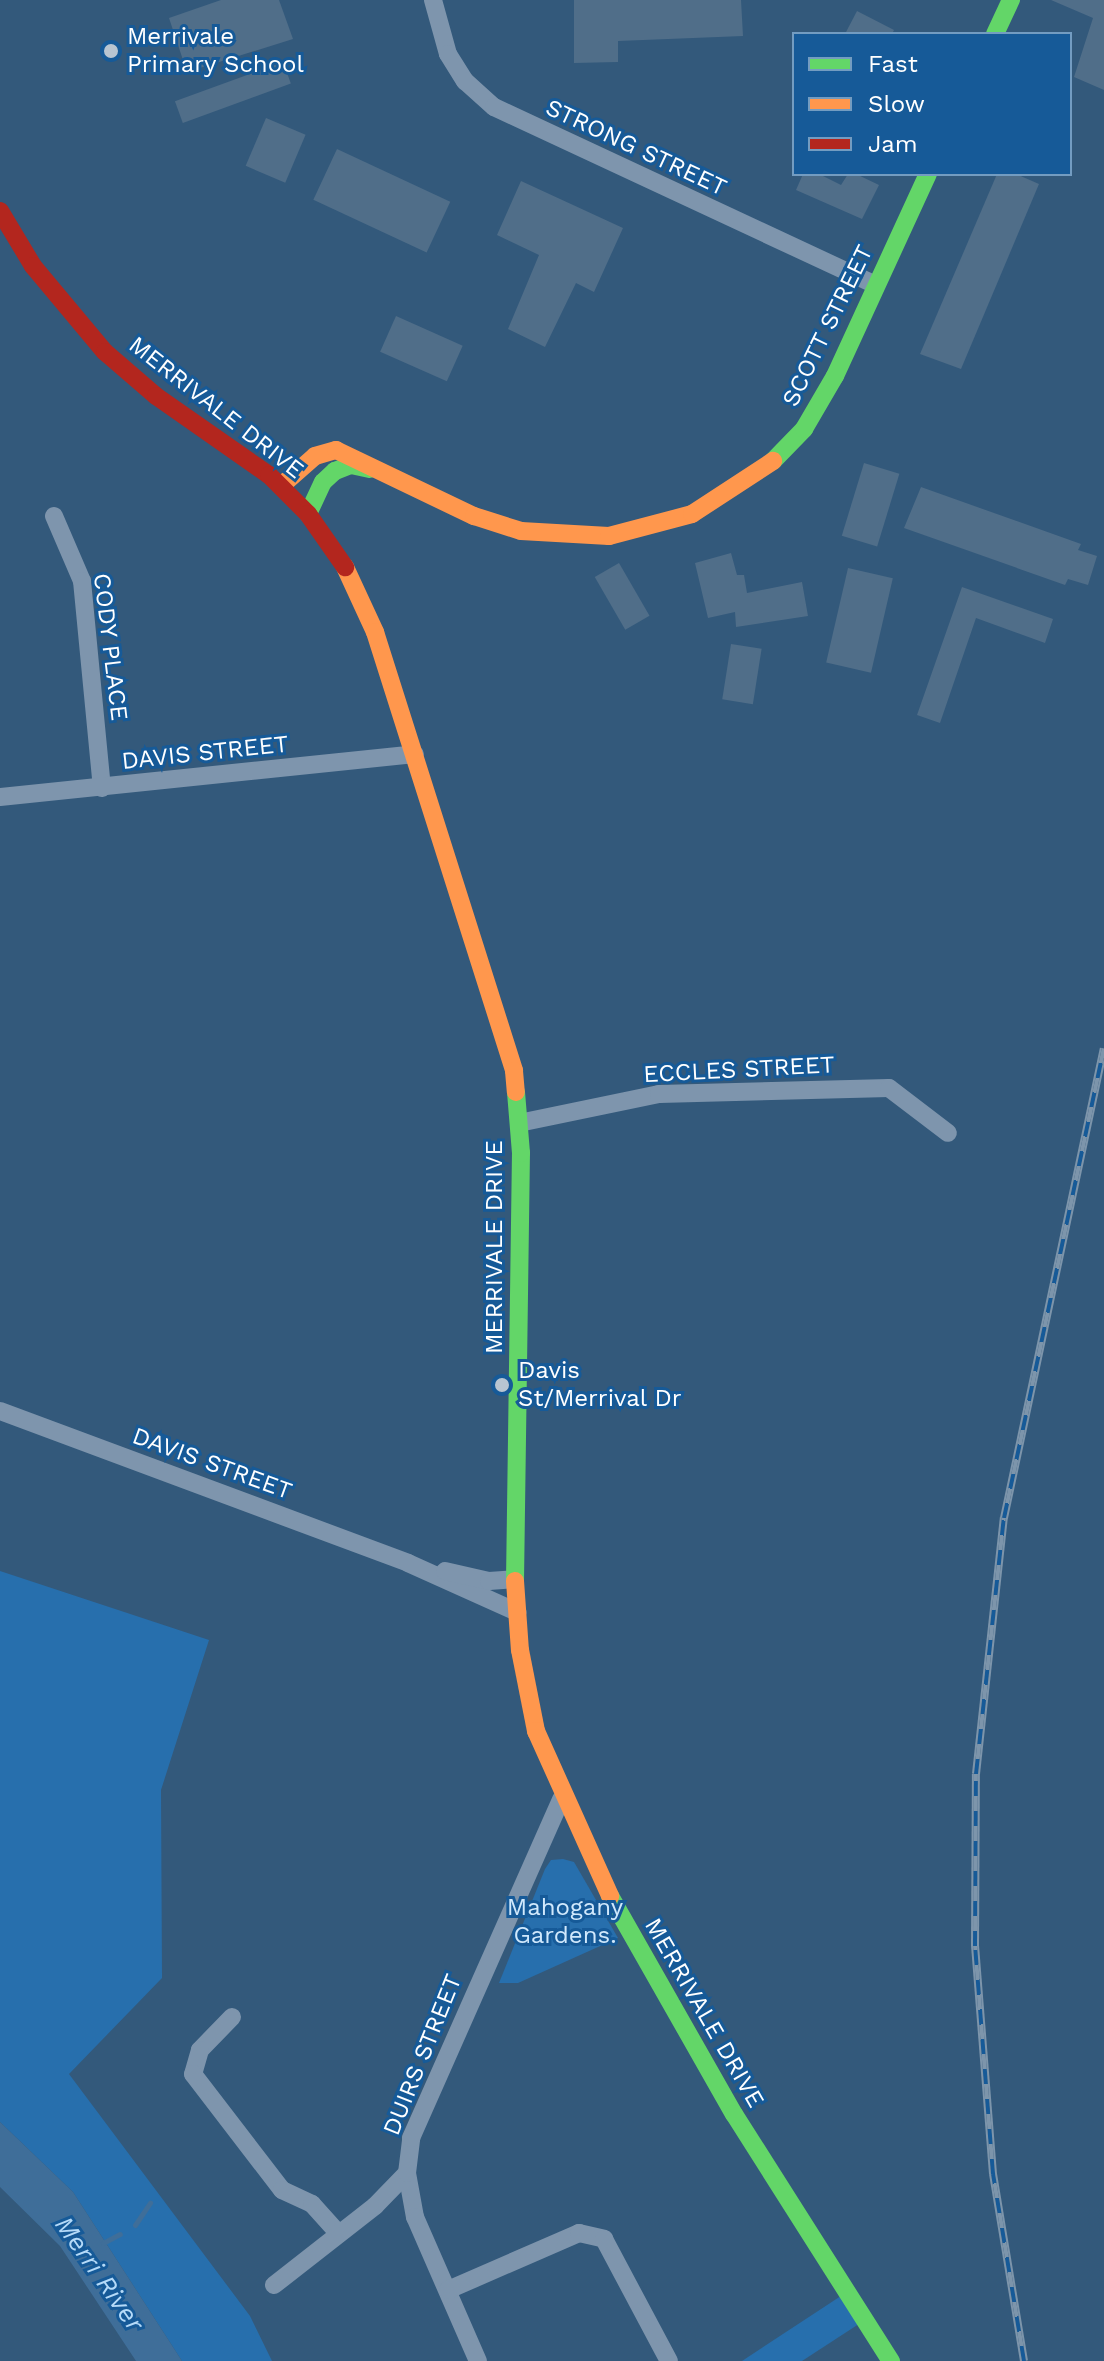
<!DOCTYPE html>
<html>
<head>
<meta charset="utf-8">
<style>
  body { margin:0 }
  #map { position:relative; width:1104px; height:2361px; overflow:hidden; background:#33597b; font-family:"Work Sans",sans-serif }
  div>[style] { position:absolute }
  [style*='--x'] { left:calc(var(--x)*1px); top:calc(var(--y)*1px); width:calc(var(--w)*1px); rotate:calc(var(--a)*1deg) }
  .green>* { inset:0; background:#276fad }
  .water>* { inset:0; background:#3f6e99 }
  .stream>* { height:5px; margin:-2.5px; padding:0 2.5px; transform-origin:2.5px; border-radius:2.5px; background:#3f6e99 }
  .building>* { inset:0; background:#506e89; transform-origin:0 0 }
  .street>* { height:18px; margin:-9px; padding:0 9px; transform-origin:9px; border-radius:9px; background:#7e95ad }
  .fast>* { height:18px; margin:-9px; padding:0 9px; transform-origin:9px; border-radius:9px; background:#63d668 }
  .slow>* { height:18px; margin:-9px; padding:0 9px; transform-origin:9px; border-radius:9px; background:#ff974d }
  .jam>* { height:18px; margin:-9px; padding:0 9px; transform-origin:9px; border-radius:9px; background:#b3261e }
  .rail>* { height:8px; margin-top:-4px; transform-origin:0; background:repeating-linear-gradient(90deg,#165a98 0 15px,#7d95ab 0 30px); box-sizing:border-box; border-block:2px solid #7d95ab }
  .dots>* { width:22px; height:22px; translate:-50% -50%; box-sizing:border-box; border:4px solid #165a98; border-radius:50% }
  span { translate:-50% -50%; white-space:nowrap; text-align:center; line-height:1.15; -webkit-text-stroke:6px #165a98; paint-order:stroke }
  .poi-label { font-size:24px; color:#fff }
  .left { translate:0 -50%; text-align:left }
  .street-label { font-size:24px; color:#fff }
  .park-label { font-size:24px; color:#d0e8fc }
  .water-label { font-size:26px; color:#b5daf8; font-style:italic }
  .legend { position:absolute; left:792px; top:32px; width:280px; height:144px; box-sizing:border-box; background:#165a98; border:2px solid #739cc1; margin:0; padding:10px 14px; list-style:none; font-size:24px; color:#fff }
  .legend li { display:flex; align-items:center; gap:16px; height:40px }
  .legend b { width:40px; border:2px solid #739cc1 }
</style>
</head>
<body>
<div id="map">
  <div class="green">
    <div style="clip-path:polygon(0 1571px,209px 1640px,161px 1790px,162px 1978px,69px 2074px,250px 2316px,272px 2361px,182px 2361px,73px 2192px,0 2122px)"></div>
    <div style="clip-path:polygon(563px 1859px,574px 1862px,618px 1938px,518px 1983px,499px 1983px,545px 1869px,551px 1860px)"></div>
    <div style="clip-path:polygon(847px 2292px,865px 2320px,802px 2361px,742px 2361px)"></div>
  </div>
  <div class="water">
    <div style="clip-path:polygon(0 2122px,73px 2192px,182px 2361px,136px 2361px,60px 2246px,0 2187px)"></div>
  </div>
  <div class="stream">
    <div style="--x:135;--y:2225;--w:27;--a:-56"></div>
    <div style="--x:103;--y:2243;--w:19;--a:-28"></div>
  </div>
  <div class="building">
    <div style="clip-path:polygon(221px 0,279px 0,293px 39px,187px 72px,169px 18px)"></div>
    <div style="clip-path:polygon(574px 0,741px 0,743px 36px,618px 41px,618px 62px,574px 63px)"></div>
    <div style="clip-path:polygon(1051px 0,1104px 0,1104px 90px,1074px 77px,1093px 18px)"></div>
    <div style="clip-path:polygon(857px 11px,894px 30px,892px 34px,845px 34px)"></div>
    <div style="left:283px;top:62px;width:23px;height:115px;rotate:70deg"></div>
    <div style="left:266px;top:118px;width:43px;height:52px;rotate:23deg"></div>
    <div style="left:337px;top:149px;width:125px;height:56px;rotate:25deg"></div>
    <div style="clip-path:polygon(803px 174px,819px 174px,841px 185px,848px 174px,856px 174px,879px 185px,862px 219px,796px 190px)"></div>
    <div style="clip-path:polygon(997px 174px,1016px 174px,1039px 184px,961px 369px,920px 354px)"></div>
    <div style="clip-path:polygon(521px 181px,623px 228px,594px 292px,576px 283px,545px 347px,508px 329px,539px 255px,497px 235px)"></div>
    <div style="left:396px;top:316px;width:73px;height:39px;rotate:24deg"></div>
    <div style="left:864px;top:463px;width:37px;height:76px;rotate:17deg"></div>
    <div style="clip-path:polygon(921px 487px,1081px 544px,1078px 550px,1097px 556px,1088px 585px,1068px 579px,1065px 585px,904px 528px)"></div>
    <div style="clip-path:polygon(731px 553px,737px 575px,744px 575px,747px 593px,802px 582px,808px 616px,736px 627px,735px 612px,708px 618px,695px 563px)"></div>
    <div style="left:619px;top:563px;width:61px;height:28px;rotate:60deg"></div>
    <div style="left:848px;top:568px;width:46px;height:97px;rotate:13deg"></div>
    <div style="clip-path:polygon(962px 587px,1053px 619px,1045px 643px,976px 618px,940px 723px,917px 715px)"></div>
    <div style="left:731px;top:644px;width:31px;height:56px;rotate:9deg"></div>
  </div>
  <div class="street">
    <div style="--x:433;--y:0;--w:56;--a:74.5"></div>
    <div style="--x:448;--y:54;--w:32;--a:58"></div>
    <div style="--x:465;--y:81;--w:39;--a:42"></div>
    <div style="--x:494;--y:107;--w:421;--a:25"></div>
    <div style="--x:54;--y:516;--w:71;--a:66.7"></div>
    <div style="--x:82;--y:581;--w:208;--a:84.5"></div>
    <div style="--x:0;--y:797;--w:417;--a:-5.9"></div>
    <div style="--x:519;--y:1123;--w:143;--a:-11.7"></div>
    <div style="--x:659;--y:1094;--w:230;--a:-1.5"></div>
    <div style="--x:889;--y:1088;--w:74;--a:37.3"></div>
    <div style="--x:0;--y:1411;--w:435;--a:20.4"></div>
    <div style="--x:408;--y:1563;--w:120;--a:24.2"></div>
    <div style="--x:445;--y:1571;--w:45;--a:12.8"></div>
    <div style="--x:489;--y:1581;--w:26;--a:-4"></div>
    <div style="--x:232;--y:2017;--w:46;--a:134.1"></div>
    <div style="--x:200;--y:2050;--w:25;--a:106"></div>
    <div style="--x:193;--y:2074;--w:146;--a:52.5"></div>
    <div style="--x:282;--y:2190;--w:33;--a:25"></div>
    <div style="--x:312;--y:2204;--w:40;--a:48"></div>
    <div style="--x:407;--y:2173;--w:45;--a:79.7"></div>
    <div style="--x:415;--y:2217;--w:157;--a:66.4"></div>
    <div style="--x:274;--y:2285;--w:128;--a:-38"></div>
    <div style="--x:375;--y:2206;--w:46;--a:-45.9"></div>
    <div style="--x:407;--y:2173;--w:35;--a:-83"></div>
    <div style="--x:411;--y:2138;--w:371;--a:-66.1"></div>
    <div style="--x:448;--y:2290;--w:143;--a:-23.5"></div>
    <div style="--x:579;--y:2233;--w:26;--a:13"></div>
    <div style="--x:604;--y:2239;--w:138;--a:62"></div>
  </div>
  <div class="fast">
    <div style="--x:995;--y:34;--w:38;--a:-65"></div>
    <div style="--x:773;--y:461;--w:45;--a:-45.9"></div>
    <div style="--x:804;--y:429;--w:61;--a:-59.7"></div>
    <div style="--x:835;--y:376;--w:222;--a:-65.3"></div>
    <div style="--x:308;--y:514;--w:35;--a:-65"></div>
    <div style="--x:323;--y:482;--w:16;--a:-43"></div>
    <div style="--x:335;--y:471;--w:17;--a:-21"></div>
    <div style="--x:351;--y:465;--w:19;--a:12"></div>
    <div style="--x:515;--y:1581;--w:428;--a:-89.2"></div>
    <div style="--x:521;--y:1153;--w:61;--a:-94.7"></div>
    <div style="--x:610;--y:1896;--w:251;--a:60.4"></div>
    <div style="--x:734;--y:2114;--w:293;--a:57.6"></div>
  </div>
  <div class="slow">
    <div style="--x:281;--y:486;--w:45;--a:-41.4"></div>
    <div style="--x:315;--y:456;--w:22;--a:-16"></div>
    <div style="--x:336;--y:450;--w:153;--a:25.6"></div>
    <div style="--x:474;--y:516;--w:49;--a:17.7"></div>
    <div style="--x:521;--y:531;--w:88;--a:3.3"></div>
    <div style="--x:609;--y:536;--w:86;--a:-14.8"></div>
    <div style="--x:692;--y:514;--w:97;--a:-33.2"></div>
    <div style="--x:345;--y:567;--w:72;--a:65.2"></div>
    <div style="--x:375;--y:632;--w:460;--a:72.4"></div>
    <div style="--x:514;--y:1071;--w:21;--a:85"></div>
    <div style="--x:515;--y:1581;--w:69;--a:85.9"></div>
    <div style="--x:520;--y:1650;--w:83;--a:78.8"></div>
    <div style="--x:536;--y:1731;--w:181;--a:65.8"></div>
  </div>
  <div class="jam">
    <div style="--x:0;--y:211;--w:64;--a:59"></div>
    <div style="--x:33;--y:266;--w:112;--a:50.1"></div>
    <div style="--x:105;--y:352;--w:67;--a:40.8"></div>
    <div style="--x:156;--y:396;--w:138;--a:35"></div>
    <div style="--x:269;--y:475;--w:55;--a:45"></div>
    <div style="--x:308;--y:514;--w:65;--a:55.1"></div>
  </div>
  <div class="rail">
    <div style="--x:1024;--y:2361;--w:190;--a:-99.4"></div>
    <div style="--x:993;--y:2174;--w:229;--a:-94.5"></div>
    <div style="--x:975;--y:1946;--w:172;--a:-89.7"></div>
    <div style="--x:976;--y:1774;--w:258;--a:-83.8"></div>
    <div style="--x:1004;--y:1518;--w:480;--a:-78"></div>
  </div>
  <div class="dots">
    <div style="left:111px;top:51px;background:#b8c5d1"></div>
    <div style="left:502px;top:1385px;background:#b8c5d1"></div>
  </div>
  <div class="poi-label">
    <span class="left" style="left:127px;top:51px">Merrivale<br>Primary School</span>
    <span class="left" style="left:518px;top:1385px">Davis<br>St/Merrival Dr</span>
  </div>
  <div class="street-label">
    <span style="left:636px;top:148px;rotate:25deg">STRONG STREET</span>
    <span style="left:828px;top:326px;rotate:-64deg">SCOTT STREET</span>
    <span style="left:216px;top:408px;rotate:38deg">MERRIVALE DRIVE</span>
    <span style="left:110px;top:647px;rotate:83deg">CODY PLACE</span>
    <span style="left:205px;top:753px;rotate:-6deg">DAVIS STREET</span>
    <span style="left:739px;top:1070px;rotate:-3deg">ECCLES STREET</span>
    <span style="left:495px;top:1247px;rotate:-90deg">MERRIVALE DRIVE</span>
    <span style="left:212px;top:1464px;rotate:20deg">DAVIS STREET</span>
    <span style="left:704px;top:2013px;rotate:60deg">MERRIVALE DRIVE</span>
    <span style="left:423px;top:2055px;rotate:-68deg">DUIRS STREET</span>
  </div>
  <div class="park-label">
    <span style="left:565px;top:1922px">Mahogany<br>Gardens.</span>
  </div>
  <div class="water-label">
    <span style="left:99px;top:2274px;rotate:55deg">Merri River</span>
  </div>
  <ul class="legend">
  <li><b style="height:10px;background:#63d668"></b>Fast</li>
  <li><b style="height:10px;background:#ff974d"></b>Slow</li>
  <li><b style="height:10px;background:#b3261e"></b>Jam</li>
  </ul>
</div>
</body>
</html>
